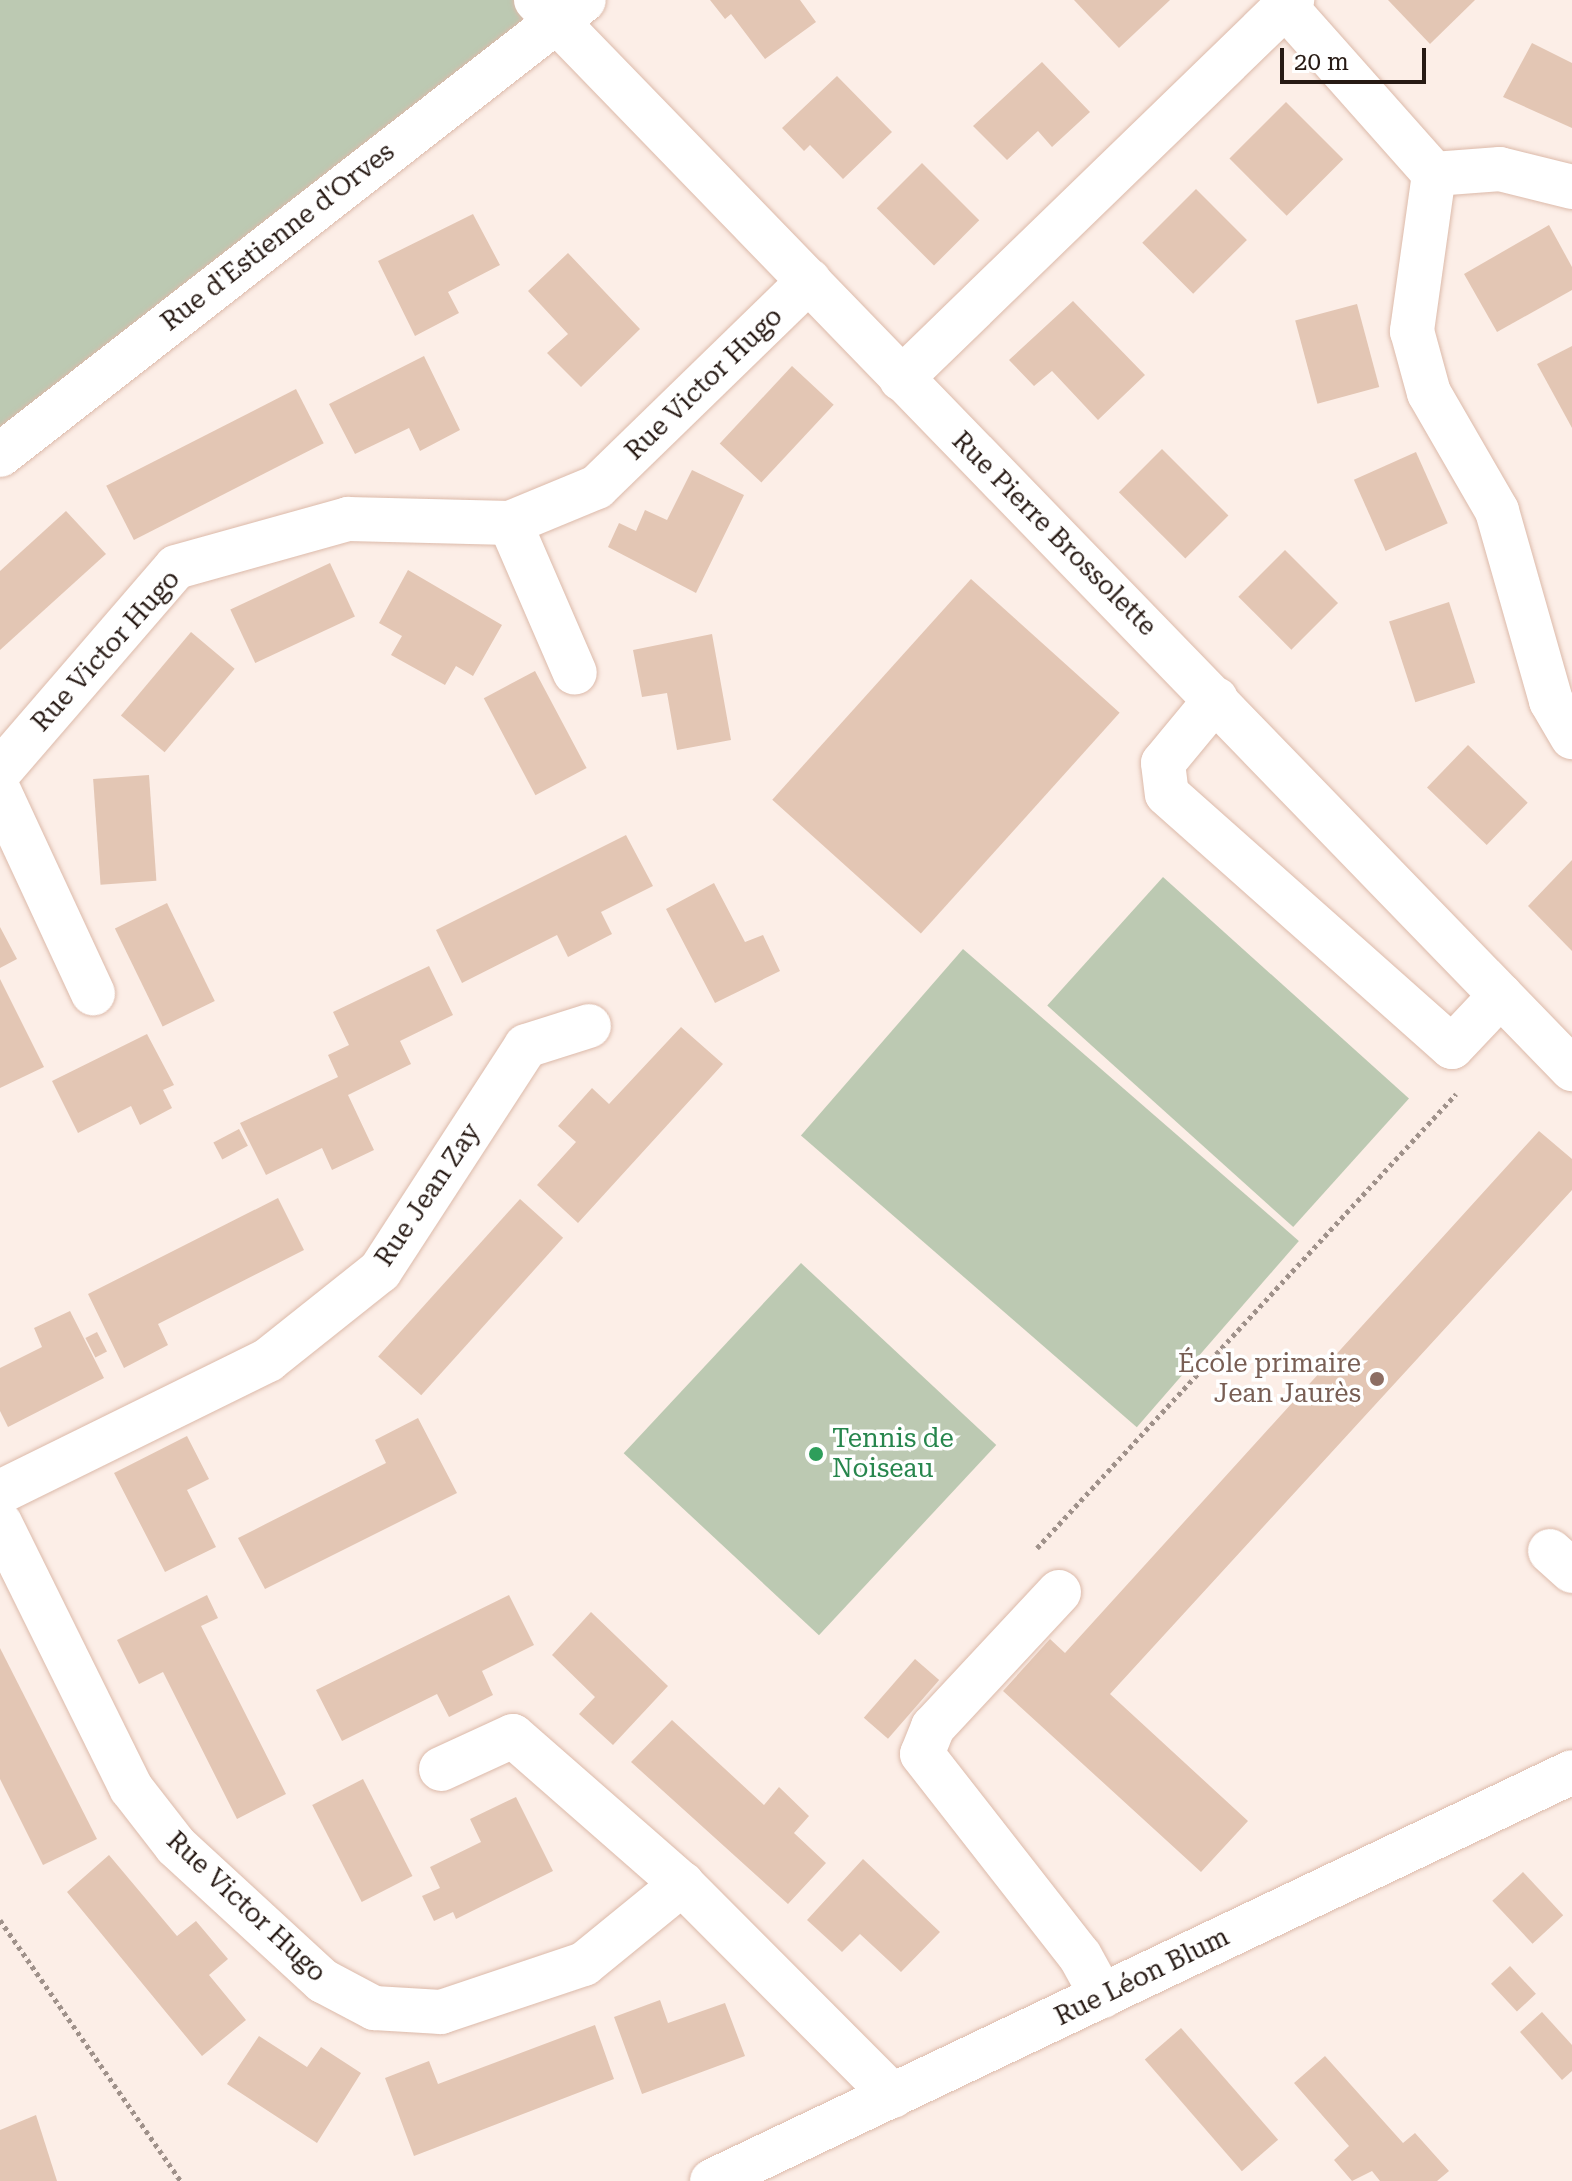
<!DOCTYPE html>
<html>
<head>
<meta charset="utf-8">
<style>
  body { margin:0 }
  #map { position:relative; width:1572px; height:2181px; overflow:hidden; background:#fceee7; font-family:"Roboto Serif",serif }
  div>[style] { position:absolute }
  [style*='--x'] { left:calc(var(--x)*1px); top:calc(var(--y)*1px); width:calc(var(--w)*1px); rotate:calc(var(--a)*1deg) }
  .green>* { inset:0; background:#bcc9b2; transform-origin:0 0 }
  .building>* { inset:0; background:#e3c6b4; transform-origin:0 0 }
  .path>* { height:5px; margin-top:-2.5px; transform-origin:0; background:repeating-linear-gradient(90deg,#9f918a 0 4px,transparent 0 8px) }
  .roads { filter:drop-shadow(0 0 2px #dcbaaa) drop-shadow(0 0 2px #dcbaaa) }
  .minor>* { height:44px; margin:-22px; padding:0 22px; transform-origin:22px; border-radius:22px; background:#fff }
  .dots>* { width:22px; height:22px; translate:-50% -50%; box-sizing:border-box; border:4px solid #fff; border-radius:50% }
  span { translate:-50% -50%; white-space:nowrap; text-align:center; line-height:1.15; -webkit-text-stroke:7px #fff; paint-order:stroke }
  .street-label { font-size:26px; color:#271a14 }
  .education-label { font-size:26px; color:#785e54 }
  .right { translate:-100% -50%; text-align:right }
  .leisure-label { font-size:26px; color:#27864d }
  .left { translate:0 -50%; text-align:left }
  .scale { position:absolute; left:1280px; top:48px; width:146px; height:36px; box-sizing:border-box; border:4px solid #271a14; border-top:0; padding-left:10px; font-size:24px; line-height:28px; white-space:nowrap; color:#271a14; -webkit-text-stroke:6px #fff; paint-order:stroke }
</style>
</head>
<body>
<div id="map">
  <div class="green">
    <div style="clip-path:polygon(0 0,536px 0,556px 19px,0 455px)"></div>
    <div style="left:1163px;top:877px;width:331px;height:173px;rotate:42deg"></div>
    <div style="left:963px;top:949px;width:445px;height:247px;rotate:41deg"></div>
    <div style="left:801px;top:1263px;width:267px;height:260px;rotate:43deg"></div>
  </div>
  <div class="building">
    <div style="clip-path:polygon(710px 0,800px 0,816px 22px,765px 59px,731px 14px,725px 19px)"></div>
    <div style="clip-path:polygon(1074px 0,1170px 0,1119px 48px)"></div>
    <div style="clip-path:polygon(1388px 0,1475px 0,1430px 44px)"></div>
    <div style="clip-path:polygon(1532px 43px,1572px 63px,1572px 128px,1503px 97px)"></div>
    <div style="clip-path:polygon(1042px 62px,1090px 112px,1052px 147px,1038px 131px,1007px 160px,973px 126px)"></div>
    <div style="clip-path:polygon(837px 76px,892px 132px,843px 179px,810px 145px,804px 151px,782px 128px)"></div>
    <div style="left:1286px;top:102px;width:81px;height:80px;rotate:45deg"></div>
    <div style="left:922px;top:163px;width:81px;height:64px;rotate:45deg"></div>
    <div style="left:1196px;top:189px;width:72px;height:76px;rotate:45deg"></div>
    <div style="clip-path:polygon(473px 214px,500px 265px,448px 292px,459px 313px,415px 336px,378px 261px)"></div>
    <div style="clip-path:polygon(1549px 225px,1572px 267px,1572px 290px,1497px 332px,1464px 274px)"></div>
    <div style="clip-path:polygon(568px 253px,640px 329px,581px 387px,547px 353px,568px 334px,528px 291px)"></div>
    <div style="clip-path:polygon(1073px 301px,1145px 375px,1098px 420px,1052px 371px,1034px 386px,1009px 360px)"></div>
    <div style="left:1357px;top:304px;width:86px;height:64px;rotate:75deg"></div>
    <div style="clip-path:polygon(1572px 346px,1572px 428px,1537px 364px)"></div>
    <div style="clip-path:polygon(424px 356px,460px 430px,420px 451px,409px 428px,355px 454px,329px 404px)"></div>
    <div style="left:792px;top:366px;width:57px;height:106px;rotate:43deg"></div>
    <div style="left:296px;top:389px;width:61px;height:213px;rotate:63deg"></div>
    <div style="left:1162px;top:449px;width:94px;height:61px;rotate:45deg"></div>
    <div style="left:1416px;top:452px;width:78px;height:68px;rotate:66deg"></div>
    <div style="clip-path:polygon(692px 470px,744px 495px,696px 593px,608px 547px,619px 523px,636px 531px,645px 510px,667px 520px)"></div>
    <div style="clip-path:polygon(66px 511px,106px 554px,0 650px,0 571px)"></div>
    <div style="left:1285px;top:550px;width:75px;height:66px;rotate:45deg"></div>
    <div style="left:330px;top:563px;width:59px;height:110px;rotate:65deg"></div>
    <div style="clip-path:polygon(408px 570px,502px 625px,473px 676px,456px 666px,445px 685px,391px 655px,402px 636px,379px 623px)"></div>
    <div style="left:971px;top:579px;width:200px;height:297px;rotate:42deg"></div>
    <div style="left:1449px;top:602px;width:85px;height:63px;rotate:72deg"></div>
    <div style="left:191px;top:632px;width:57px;height:109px;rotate:40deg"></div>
    <div style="clip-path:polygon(712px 634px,731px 740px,677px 750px,667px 693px,642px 697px,633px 650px)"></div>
    <div style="left:535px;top:671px;width:110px;height:58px;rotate:62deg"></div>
    <div style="left:1468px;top:745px;width:83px;height:59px;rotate:44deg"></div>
    <div style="left:149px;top:775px;width:106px;height:56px;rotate:86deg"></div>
    <div style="clip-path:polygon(626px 835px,653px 886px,601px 912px,612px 934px,568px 957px,557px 935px,462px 983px,436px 930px)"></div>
    <div style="clip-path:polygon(1572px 860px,1572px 951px,1528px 906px)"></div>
    <div style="clip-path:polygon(714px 883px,745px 942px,763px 935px,780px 971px,715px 1003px,666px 909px)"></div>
    <div style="left:167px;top:903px;width:109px;height:58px;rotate:64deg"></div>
    <div style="clip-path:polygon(0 927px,17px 959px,0 968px)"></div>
    <div style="clip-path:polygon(429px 966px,453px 1015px,400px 1041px,411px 1064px,348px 1095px,374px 1150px,332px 1170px,322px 1148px,266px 1175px,240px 1123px,338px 1077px,328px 1055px,349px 1045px,333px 1012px)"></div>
    <div style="clip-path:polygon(0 979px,44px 1067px,0 1088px)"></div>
    <div style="clip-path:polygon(681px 1027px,723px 1064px,578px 1223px,537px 1185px,576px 1142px,558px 1126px,592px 1088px,609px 1104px)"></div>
    <div style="clip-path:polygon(147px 1034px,174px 1085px,163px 1090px,172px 1108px,140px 1125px,131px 1106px,78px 1133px,52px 1081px)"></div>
    <div style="left:239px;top:1129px;width:19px;height:29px;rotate:62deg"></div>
    <div style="clip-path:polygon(1539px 1131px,1572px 1159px,1572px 1190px,1110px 1694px,1248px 1821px,1201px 1872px,1003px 1691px,1050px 1639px,1065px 1653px)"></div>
    <div style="clip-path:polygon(278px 1198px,304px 1250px,158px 1324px,168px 1345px,124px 1368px,88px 1294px)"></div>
    <div style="left:520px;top:1199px;width:58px;height:212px;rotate:42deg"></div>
    <div style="clip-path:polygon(70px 1311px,104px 1378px,8px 1427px,0 1411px,0 1368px,42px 1347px,34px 1328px)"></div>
    <div style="left:97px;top:1332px;width:22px;height:13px;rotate:63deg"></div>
    <div style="clip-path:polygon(418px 1418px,457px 1493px,265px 1589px,238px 1538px,386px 1463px,375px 1440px)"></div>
    <div style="clip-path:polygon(187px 1436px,209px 1479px,187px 1490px,216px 1547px,165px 1572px,114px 1473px)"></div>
    <div style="clip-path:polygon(207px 1595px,218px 1618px,201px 1626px,286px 1794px,237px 1819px,163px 1672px,139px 1684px,117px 1640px)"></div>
    <div style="clip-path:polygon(509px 1595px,534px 1645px,482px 1671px,493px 1695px,449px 1717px,437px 1694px,342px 1741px,316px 1690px)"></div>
    <div style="clip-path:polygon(591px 1612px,668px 1686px,613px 1745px,579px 1714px,595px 1697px,552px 1655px)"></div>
    <div style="clip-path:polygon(0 1648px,97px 1839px,43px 1865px,0 1779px)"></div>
    <div style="left:915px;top:1659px;width:32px;height:78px;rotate:41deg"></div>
    <div style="clip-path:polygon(672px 1720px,764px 1805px,779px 1787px,809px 1816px,794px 1833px,826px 1863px,788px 1904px,631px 1762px)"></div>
    <div style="left:363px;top:1779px;width:109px;height:57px;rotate:63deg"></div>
    <div style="clip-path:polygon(516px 1797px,553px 1871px,456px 1919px,453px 1912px,434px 1921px,422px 1896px,440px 1888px,430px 1867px,481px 1842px,470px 1819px)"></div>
    <div style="clip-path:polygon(109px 1855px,177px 1936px,196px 1921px,228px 1959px,209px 1975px,246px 2020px,202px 2056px,67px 1892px)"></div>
    <div style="clip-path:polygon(863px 1859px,940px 1932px,901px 1972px,860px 1934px,842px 1952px,807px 1920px)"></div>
    <div style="left:1523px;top:1872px;width:59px;height:42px;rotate:47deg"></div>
    <div style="left:1510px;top:1966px;width:38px;height:26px;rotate:47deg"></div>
    <div style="clip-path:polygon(660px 2000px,668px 2023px,725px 2003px,745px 2056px,642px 2094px,614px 2017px)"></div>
    <div style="clip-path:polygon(1542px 2012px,1572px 2045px,1572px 2071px,1562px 2080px,1520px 2032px)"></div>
    <div style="clip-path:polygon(595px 2025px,614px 2079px,414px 2156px,385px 2078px,429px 2061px,438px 2084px)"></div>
    <div style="left:1181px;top:2028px;width:148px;height:48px;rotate:49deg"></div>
    <div style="clip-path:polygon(259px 2036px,307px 2067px,321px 2047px,361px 2073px,317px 2143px,227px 2084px)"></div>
    <div style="clip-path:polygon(1325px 2056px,1403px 2143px,1415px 2133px,1449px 2171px,1437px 2181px,1380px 2181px,1372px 2171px,1352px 2181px,1334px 2160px,1349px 2146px,1294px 2083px)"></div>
    <div style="clip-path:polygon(36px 2115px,57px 2181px,0 2181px,0 2130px)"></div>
  </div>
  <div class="path">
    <div style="--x:1037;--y:1548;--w:618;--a:-47.3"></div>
    <div style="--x:0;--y:1920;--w:318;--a:55.3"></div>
  </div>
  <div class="roads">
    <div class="minor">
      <div style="--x:536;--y:0;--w:1489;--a:45.9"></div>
      <div style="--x:1285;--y:6;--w:225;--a:48.4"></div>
      <div style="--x:1434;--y:174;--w:159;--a:98"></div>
      <div style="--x:1412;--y:331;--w:64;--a:74.7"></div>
      <div style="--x:1429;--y:393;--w:136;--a:60"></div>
      <div style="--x:1497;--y:511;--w:198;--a:74.1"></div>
      <div style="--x:1551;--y:701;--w:42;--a:59.7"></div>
      <div style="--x:1434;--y:174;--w:66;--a:-4.3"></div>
      <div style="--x:1500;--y:169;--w:74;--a:14"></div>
      <div style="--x:901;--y:379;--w:545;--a:-44.11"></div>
      <div style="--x:0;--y:455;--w:740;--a:-37.92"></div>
      <div style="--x:510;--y:523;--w:163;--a:66.6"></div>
      <div style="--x:1216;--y:699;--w:83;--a:129.6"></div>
      <div style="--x:1163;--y:763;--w:31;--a:83"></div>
      <div style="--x:1167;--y:794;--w:381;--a:41.6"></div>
      <div style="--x:1452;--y:1047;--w:71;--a:-46.7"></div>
      <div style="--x:0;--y:771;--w:269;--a:-49.2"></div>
      <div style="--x:176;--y:567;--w:179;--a:-15.6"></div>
      <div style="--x:348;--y:519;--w:162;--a:1.4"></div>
      <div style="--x:510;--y:523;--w:94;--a:-22.5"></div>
      <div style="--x:597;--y:487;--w:296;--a:-44.2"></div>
      <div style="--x:0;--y:793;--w:221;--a:65.1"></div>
      <div style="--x:0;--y:1492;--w:299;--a:-26.2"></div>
      <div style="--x:268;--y:1360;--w:143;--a:-38.5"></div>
      <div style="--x:380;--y:1271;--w:268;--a:-57"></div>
      <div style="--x:526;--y:1046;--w:66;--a:-17.6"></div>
      <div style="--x:0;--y:1523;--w:296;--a:63.7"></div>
      <div style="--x:131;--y:1788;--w:73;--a:52.2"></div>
      <div style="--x:176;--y:1846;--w:200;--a:42.6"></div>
      <div style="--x:323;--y:1981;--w:58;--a:27.9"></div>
      <div style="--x:374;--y:2008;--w:67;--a:3.4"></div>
      <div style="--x:441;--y:2012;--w:151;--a:-18.6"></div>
      <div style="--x:584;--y:1964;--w:127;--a:-39.2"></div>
      <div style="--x:682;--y:1884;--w:299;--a:45.1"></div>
      <div style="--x:1550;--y:1551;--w:30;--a:42"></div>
      <div style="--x:1059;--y:1592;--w:185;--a:133"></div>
      <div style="--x:933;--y:1727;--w:29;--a:112"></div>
      <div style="--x:922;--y:1754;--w:256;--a:52"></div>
      <div style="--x:1080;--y:1956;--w:46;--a:61.2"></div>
      <div style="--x:441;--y:1769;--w:79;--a:-24.6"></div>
      <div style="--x:513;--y:1736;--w:225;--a:41.2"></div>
      <div style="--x:712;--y:2181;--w:952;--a:-25.43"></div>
    </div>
  </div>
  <div class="dots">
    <div style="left:1377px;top:1379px;background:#8d6e63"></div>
    <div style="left:816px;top:1454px;background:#2e9e5b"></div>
  </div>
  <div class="street-label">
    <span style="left:278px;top:237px;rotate:-38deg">Rue d'Estienne d'Orves</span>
    <span style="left:704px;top:384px;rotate:-44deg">Rue Victor Hugo</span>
    <span style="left:1054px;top:534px;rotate:45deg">Rue Pierre Brossolette</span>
    <span style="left:106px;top:651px;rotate:-48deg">Rue Victor Hugo</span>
    <span style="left:428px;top:1195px;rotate:-56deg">Rue Jean Zay</span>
    <span style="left:246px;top:1907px;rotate:43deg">Rue Victor Hugo</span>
    <span style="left:1142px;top:1977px;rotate:-26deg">Rue Léon Blum</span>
  </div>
  <div class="education-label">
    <span class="right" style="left:1361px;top:1379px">École primaire<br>Jean Jaurès</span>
  </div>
  <div class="leisure-label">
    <span class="left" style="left:832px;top:1454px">Tennis de<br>Noiseau</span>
  </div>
  <div class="scale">20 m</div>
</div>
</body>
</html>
